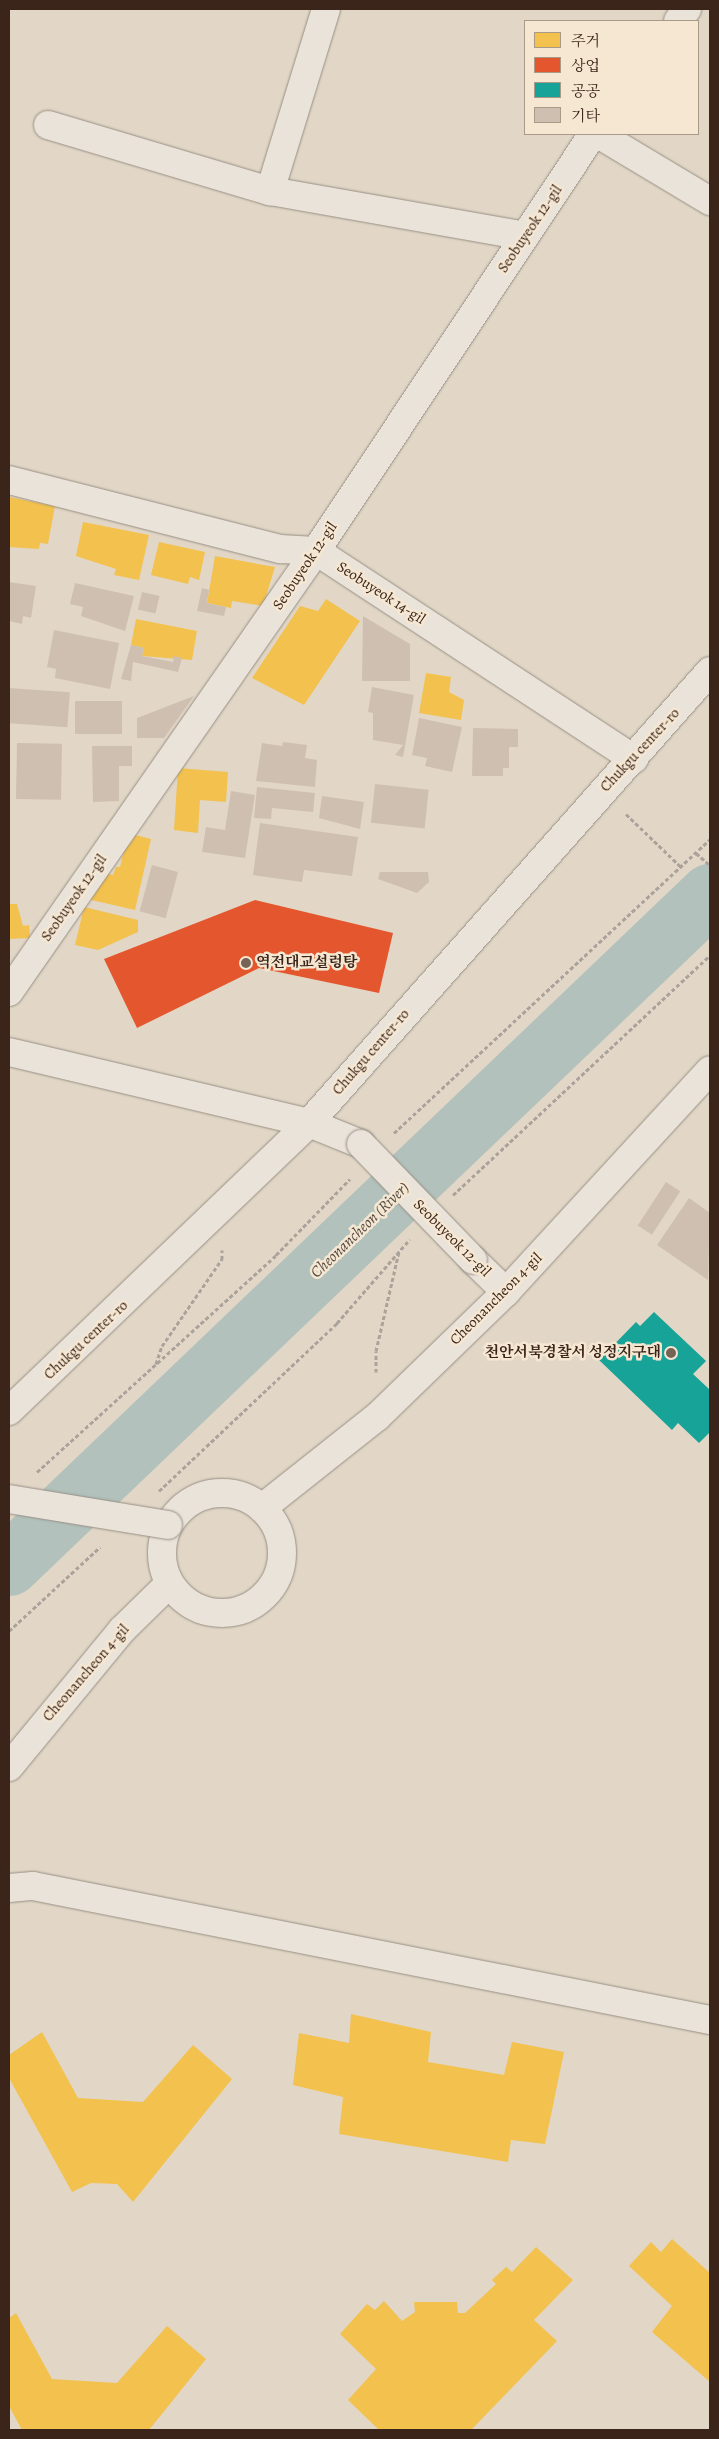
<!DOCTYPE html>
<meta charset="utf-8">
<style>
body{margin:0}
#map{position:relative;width:719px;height:2439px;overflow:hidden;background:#e2d7c6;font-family:Alegreya,"Noto Serif KR",serif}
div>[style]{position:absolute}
.homes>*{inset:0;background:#f2c14e}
.shops>*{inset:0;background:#e4572e}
.public>*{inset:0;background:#17a398}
.river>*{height:62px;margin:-31px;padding:0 31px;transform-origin:31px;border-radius:31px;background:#b2c1bc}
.building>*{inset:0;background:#cfbfb1;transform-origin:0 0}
.path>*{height:3px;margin-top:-1.5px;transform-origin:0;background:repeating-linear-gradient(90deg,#aaa29b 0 4px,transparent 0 6.5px)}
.roads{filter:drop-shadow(0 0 1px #988f84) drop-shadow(0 0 1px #988f84)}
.minor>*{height:28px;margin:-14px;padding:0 14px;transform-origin:14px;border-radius:14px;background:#e9e3da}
.minor>.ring{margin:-14px;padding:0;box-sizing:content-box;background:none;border:28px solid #e9e3da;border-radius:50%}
.bridges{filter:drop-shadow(0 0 1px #988f84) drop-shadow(0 0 1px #988f84)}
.minor-bridge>*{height:28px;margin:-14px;padding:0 14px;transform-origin:14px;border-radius:14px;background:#e9e3da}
.dots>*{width:14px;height:14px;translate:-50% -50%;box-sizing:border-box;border:2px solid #f5e7d2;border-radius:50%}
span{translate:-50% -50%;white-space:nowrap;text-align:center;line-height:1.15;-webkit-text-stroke:5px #f5e7d2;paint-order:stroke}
.street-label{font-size:15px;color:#3b2419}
.poi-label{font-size:15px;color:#3b2419;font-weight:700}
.left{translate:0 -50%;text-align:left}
.right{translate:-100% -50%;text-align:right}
.water-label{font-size:16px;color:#544941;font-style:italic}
.frame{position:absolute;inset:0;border:10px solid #3b2419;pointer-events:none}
.legend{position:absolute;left:524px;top:20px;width:175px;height:115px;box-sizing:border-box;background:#f5e7d2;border:1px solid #ab9988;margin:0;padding:6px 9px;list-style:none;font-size:15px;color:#3b2419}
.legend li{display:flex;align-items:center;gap:10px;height:25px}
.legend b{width:25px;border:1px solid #ab9988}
</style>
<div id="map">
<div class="homes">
<i style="clip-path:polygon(9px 497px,55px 506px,48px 544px,40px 543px,39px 549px,9px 547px)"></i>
<i style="clip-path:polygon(83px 522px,149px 535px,139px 580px,114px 575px,116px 569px,76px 556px)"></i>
<i style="clip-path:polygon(159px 542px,205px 552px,199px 580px,190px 577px,188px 584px,151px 575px)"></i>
<i style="clip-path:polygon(215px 556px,275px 567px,263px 606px,232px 601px,231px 608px,207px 603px)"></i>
<i style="clip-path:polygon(326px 599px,360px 621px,304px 705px,252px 678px,300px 606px,318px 611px)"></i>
<i style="clip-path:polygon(136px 619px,197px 631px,192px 660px,142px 656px,144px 648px,131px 645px)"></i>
<i style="clip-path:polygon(426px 673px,451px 677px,449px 692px,464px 700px,461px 720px,419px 713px)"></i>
<i style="clip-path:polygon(178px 768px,228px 772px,226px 802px,200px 800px,198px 833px,174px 830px)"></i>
<i style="clip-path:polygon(128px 833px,151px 839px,135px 910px,87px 899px,99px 872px,113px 875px,116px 867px,120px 867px)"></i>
<i style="clip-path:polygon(9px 904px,17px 904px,23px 926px,29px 925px,30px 938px,9px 939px)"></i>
<i style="clip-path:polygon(84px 907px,138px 920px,138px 932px,98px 950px,75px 945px)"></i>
<i style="clip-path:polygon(351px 2014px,431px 2032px,428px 2062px,504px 2075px,512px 2042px,564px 2052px,545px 2144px,511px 2140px,508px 2162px,339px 2134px,343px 2097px,293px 2085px,299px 2033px,349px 2043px)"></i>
<i style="clip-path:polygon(42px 2032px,78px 2098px,143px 2102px,193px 2045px,232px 2079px,133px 2202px,117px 2184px,91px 2183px,72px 2192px,9px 2078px,9px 2055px)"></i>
<i style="clip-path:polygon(672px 2239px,710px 2273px,710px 2382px,652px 2332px,672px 2306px,629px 2266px,651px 2242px,661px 2252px)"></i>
<i style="clip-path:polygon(536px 2247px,573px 2280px,534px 2320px,557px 2341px,471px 2430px,379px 2430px,348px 2400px,376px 2369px,340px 2334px,367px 2304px,375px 2310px,384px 2301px,402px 2321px,415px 2312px,414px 2302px,457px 2302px,458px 2313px,465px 2313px,496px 2284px,492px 2280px,506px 2267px,512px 2272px)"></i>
<i style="clip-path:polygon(16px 2313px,52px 2379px,117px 2383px,167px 2326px,206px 2359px,149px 2430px,22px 2430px,9px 2406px,9px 2318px)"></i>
</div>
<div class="shops">
<i style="clip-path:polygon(255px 900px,393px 933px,379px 993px,259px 968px,137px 1028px,104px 959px)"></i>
</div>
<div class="public">
<i style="clip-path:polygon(654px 1312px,706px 1361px,693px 1374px,710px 1390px,710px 1432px,699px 1443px,678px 1423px,672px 1430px,599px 1360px,636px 1322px,640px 1326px)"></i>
</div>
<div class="river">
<i style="left:9px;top:1565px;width:970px;rotate:-43.7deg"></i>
</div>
<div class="building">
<i style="clip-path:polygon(9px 582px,36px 586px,31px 618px,23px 616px,22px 624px,9px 621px)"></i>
<i style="clip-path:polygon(75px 583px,134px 596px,125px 631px,81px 616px,83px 607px,70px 604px)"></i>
<i style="clip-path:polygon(202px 588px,209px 590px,207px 603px,226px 607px,224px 616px,197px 611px)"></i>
<i style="left:142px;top:592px;width:18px;height:18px;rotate:13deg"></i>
<i style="clip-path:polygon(363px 616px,410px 644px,410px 681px,362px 681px)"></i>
<i style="clip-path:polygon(54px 630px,119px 643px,110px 689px,55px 678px,56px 669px,47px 667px)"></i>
<i style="clip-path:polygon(131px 645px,144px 648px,142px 656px,173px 662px,174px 656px,182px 658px,178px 672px,133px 662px,131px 681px,121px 679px)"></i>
<i style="clip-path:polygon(372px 687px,414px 695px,403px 757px,395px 755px,403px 745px,373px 740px,373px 713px,368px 712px)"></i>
<i style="left:9px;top:688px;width:61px;height:35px;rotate:4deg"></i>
<i style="clip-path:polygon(194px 696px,164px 738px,137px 738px,137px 718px)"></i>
<i style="left:75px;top:701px;width:47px;height:33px"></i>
<i style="clip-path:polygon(419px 718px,462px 727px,452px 772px,425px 766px,427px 758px,412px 755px)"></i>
<i style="clip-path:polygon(473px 728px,518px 729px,518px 747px,509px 747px,509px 768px,503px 768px,503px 776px,472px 776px)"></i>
<i style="clip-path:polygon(283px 742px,307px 745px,305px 758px,317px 760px,315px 787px,256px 781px,262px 743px,282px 746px)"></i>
<i style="left:17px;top:743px;width:45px;height:56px;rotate:1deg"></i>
<i style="clip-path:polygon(92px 746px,132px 746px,132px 766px,119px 766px,119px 801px,93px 802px)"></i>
<i style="left:375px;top:784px;width:54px;height:39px;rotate:6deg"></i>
<i style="clip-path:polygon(257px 787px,315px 793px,313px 812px,272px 808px,271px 819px,254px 818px)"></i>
<i style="clip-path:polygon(231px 791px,255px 795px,245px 858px,202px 852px,206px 827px,225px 830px)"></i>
<i style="clip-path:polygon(322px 796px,364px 802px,360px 829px,319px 818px)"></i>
<i style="clip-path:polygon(260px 823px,358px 837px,352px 876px,304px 870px,302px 882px,253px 875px)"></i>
<i style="left:152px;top:865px;width:27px;height:48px;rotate:15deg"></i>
<i style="clip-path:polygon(380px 872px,428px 872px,429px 882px,417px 893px,378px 879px)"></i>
<i style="left:666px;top:1182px;width:17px;height:52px;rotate:33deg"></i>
<i style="clip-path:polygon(689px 1198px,710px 1213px,708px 1280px,657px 1245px)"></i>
</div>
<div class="path">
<i style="left:626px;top:814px;width:76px;rotate:43.9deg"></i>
<i style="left:696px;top:853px;width:18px;rotate:41deg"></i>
<i style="left:394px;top:1133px;width:432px;rotate:-42.9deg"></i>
<i style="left:453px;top:1195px;width:352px;rotate:-43deg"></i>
<i style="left:156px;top:1364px;width:19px;rotate:-72deg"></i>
<i style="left:162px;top:1346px;width:106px;rotate:-55.4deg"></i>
<i style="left:222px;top:1259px;width:9px;rotate:-90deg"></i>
<i style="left:376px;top:1372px;width:21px;rotate:-90deg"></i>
<i style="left:376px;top:1351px;width:103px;rotate:-77deg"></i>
<i style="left:37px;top:1472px;width:323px;rotate:-42.2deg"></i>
<i style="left:276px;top:1255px;width:106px;rotate:-45.8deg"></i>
<i style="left:159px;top:1491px;width:245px;rotate:-43.3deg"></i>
<i style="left:337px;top:1323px;width:111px;rotate:-49deg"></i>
<i style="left:9px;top:1631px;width:124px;rotate:-42.7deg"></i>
</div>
<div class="roads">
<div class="minor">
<i style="left:678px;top:21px;width:15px;rotate:-53deg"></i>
<i style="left:48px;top:125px;width:232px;rotate:16.6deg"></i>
<i style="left:270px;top:191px;width:259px;rotate:10deg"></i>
<i style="left:598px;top:134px;width:131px;rotate:30.9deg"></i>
<i style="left:270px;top:191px;width:190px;rotate:-72.9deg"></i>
<i style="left:9px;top:480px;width:280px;rotate:14.3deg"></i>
<i style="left:280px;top:549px;width:36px;rotate:3deg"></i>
<i style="left:316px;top:551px;width:380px;rotate:33.2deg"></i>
<i style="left:9px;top:992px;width:537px;rotate:-55.16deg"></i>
<i style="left:316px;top:551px;width:501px;rotate:-56.41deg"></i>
<i style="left:9px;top:1052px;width:308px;rotate:13.3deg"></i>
<i style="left:309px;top:1123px;width:56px;rotate:22deg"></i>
<i style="left:473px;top:1260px;width:46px;rotate:44.1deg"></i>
<i style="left:9px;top:1411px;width:416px;rotate:-43.8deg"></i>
<i style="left:309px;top:1123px;width:604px;rotate:-48.42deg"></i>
<i class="ring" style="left:162px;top:1493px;width:92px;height:92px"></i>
<i style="left:262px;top:1508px;width:147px;rotate:-38.4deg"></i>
<i style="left:377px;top:1417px;width:180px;rotate:-44.1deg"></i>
<i style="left:506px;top:1292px;width:301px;rotate:-47.4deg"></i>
<i style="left:9px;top:1767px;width:178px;rotate:-50.5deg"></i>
<i style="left:122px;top:1630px;width:66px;rotate:-44.4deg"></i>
<i style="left:9px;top:1888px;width:24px;rotate:-5deg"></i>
<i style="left:33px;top:1886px;width:690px;rotate:11.2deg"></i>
</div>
</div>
<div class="bridges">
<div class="minor-bridge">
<i style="left:361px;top:1144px;width:161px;rotate:46deg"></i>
<i style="left:9px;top:1499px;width:161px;rotate:9.3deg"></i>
</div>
</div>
<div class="dots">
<i style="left:246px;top:963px;background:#756356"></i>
<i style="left:671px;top:1353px;background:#756356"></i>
</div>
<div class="street-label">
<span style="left:530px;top:229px;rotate:-56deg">Seobuyeok 12-gil</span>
<span style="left:305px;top:566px;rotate:-56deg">Seobuyeok 12-gil</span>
<span style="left:381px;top:593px;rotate:33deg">Seobuyeok 14-gil</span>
<span style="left:640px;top:750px;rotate:-47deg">Chukgu center-ro</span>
<span style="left:74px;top:898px;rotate:-55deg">Seobuyeok 12-gil</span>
<span style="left:371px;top:1052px;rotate:-49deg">Chukgu center-ro</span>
<span style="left:452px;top:1238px;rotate:45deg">Seobuyeok 12-gil</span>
<span style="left:496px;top:1299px;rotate:-45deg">Cheonancheon 4-gil</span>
<span style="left:86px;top:1340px;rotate:-43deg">Chukgu center-ro</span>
<span style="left:86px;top:1673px;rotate:-49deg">Cheonancheon 4-gil</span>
</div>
<div class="poi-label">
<span class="left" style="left:256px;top:963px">역전대교설렁탕</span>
<span class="right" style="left:661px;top:1353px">천안서북경찰서 성정지구대</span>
</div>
<div class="water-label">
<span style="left:360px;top:1230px;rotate:-44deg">Cheonancheon (River)</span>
</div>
<div class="frame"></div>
<ul class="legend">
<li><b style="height:14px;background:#f2c14e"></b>주거</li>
<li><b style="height:14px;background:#e4572e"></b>상업</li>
<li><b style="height:14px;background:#17a398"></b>공공</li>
<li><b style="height:14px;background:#cfbfb1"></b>기타</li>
</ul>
</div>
